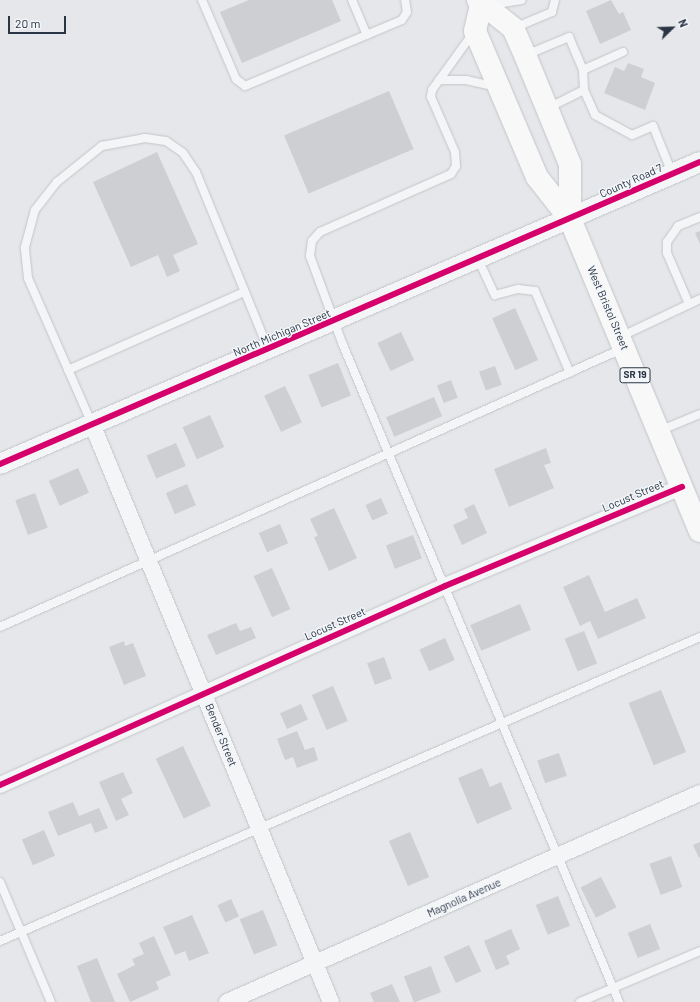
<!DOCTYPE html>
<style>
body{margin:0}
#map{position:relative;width:700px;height:1002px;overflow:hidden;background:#e5e7ea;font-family:Barlow,sans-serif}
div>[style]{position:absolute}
.building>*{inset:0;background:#cdcfd2;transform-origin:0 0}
.roads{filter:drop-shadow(0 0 1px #c3c5c8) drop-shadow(0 0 1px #c3c5c8)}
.service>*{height:8px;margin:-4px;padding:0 4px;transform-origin:4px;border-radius:4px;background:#f4f5f7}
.minor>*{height:16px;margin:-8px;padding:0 8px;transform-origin:8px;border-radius:8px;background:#f4f5f7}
.tertiary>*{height:20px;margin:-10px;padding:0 10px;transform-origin:10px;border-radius:10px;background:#f4f5f7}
.primary>*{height:22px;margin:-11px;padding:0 11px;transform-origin:11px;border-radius:11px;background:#f8f8f8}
.cycleway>*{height:6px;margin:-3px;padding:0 3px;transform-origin:3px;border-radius:3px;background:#d6006c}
span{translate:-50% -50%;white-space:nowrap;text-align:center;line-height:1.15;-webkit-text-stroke:3px #f3f6f9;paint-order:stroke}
.shield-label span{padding:1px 3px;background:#f3f6f9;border:1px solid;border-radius:3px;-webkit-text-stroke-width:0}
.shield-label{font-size:10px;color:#2a3444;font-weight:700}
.street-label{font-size:11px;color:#2a3444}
.north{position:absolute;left:652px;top:8px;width:40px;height:40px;-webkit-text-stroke:3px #f3f6f9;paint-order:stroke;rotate:67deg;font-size:11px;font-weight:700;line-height:16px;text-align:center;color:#2a3444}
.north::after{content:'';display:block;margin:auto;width:14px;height:18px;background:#2a3444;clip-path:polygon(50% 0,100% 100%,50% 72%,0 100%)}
.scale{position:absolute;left:8px;top:16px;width:58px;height:18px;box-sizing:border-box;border:2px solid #2a3444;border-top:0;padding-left:5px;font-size:12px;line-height:14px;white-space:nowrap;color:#2a3444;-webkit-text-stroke:3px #f3f6f9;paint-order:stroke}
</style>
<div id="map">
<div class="building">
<i style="clip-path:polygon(249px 0,332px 0,341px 21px,242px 63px,220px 12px)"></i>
<i style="clip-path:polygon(611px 0,619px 14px,623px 12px,631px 30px,600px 44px,586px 11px)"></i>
<i style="clip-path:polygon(628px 63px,644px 69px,641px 77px,655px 83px,645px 110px,604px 93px,615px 67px,624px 71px)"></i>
<i style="left:389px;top:91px;width:63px;height:114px;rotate:67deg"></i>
<i style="clip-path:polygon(157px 152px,198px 244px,173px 255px,180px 271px,167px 277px,158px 255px,131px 267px,93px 182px)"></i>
<i style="clip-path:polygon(700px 231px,700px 244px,695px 233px)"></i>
<i style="left:515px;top:308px;width:57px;height:25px;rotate:66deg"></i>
<i style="left:401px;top:332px;width:31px;height:26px;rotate:65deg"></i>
<i style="left:338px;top:363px;width:35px;height:32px;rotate:68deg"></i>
<i style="left:495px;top:366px;width:20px;height:17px;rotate:70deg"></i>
<i style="left:451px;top:380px;width:19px;height:15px;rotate:69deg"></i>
<i style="left:285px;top:386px;width:40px;height:23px;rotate:65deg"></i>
<i style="left:434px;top:397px;width:21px;height:52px;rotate:67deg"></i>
<i style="left:210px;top:415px;width:35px;height:30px;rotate:66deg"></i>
<i style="left:176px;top:443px;width:25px;height:32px;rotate:67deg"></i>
<i style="clip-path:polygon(546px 448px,551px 463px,544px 465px,554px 488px,509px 507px,494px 469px)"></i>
<i style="left:78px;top:468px;width:27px;height:32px;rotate:66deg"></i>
<i style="left:187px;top:484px;width:23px;height:23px;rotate:67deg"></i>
<i style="left:35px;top:493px;width:37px;height:21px;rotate:70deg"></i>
<i style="left:381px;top:498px;width:17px;height:17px;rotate:66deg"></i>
<i style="clip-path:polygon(474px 504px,487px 533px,462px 545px,453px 525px,468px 518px,464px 509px)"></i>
<i style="clip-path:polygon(334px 508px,357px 558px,329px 571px,314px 537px,318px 536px,310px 519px)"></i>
<i style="left:280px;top:524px;width:21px;height:23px;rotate:67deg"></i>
<i style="left:413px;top:535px;width:25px;height:29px;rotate:69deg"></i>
<i style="left:272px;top:568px;width:45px;height:20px;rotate:66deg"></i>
<i style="clip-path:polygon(589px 575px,605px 612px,637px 598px,646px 618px,598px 639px,590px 621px,580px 626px,563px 587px)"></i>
<i style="left:520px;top:604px;width:28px;height:54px;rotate:67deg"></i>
<i style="clip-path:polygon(236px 623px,240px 631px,251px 627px,256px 638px,216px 655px,207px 635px)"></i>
<i style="left:584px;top:631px;width:35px;height:21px;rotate:68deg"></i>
<i style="left:445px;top:638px;width:24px;height:28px;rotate:66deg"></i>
<i style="clip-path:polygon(124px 641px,125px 646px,133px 643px,146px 676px,124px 685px,109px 647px)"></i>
<i style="left:384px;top:657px;width:23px;height:18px;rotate:70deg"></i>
<i style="left:333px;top:686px;width:38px;height:23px;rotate:67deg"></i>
<i style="left:661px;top:690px;width:67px;height:35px;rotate:68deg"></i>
<i style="left:301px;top:704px;width:17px;height:23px;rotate:66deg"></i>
<i style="clip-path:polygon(297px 731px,305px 750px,314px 747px,318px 760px,297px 768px,293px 757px,285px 760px,277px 739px)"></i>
<i style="left:183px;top:746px;width:66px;height:30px;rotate:65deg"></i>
<i style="left:559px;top:753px;width:24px;height:23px;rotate:71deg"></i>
<i style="clip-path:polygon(482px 768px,490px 787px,501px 782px,512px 809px,477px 824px,458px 778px)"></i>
<i style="clip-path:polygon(123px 772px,133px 793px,121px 799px,129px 815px,116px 821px,99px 782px)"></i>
<i style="clip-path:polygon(73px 802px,79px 816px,99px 808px,108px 828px,95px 833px,91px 823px,58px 836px,48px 812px)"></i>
<i style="left:44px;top:830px;width:28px;height:24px;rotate:67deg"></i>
<i style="left:410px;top:832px;width:49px;height:23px;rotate:67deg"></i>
<i style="clip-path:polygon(700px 842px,700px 857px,699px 858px,693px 845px)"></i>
<i style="left:671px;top:856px;width:33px;height:23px;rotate:70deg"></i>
<i style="left:601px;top:877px;width:34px;height:23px;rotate:63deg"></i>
<i style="left:558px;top:896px;width:32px;height:24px;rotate:68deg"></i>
<i style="left:231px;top:899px;width:19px;height:15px;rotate:65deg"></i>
<i style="left:263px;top:910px;width:38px;height:25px;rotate:68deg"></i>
<i style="clip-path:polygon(192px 915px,209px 953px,189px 961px,185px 951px,175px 955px,163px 927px)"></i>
<i style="left:650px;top:924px;width:27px;height:24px;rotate:68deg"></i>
<i style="clip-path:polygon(511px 929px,520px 949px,506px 956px,510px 964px,496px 970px,484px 941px)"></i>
<i style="clip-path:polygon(154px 936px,171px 975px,156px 982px,159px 989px,130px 1002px,117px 974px,135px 965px,132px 959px,144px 954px,139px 943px)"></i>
<i style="left:469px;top:945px;width:29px;height:28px;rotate:65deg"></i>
<i style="clip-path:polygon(97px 958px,115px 1002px,91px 1002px,77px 966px)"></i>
<i style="left:431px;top:966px;width:28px;height:29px;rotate:69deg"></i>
<i style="clip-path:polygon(392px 984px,400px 1002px,374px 1002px,370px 993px)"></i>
</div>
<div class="roads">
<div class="service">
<i style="left:202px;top:0;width:86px;rotate:66.7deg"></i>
<i style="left:236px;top:79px;width:11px;rotate:38deg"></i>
<i style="left:245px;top:86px;width:170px;rotate:-22.8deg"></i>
<i style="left:402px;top:20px;width:9px;rotate:-58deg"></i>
<i style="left:407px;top:12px;width:12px;rotate:-99deg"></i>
<i style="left:352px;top:0;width:38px;rotate:67deg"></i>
<i style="left:490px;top:5px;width:32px;rotate:-9deg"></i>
<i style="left:514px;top:28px;width:41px;rotate:-22.8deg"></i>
<i style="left:552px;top:12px;width:12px;rotate:-76deg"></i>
<i style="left:473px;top:33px;width:70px;rotate:125.7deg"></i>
<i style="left:432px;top:90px;width:7px;rotate:98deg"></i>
<i style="left:431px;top:97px;width:60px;rotate:66.4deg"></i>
<i style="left:455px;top:152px;width:14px;rotate:86deg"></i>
<i style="left:456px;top:166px;width:9px;rotate:122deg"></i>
<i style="left:451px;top:174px;width:143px;rotate:156.1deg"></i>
<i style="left:320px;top:232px;width:12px;rotate:132deg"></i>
<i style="left:312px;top:241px;width:15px;rotate:98deg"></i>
<i style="left:310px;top:256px;width:95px;rotate:69.7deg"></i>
<i style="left:343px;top:345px;width:713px;rotate:67.21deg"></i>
<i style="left:526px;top:55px;width:47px;rotate:-22.7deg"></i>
<i style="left:569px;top:37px;width:36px;rotate:67deg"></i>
<i style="left:583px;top:70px;width:44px;rotate:-24.2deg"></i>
<i style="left:439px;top:80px;width:27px"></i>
<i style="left:466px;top:80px;width:31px;rotate:13deg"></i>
<i style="left:584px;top:90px;width:27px;rotate:66deg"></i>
<i style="left:595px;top:115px;width:42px;rotate:28.4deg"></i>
<i style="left:632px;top:135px;width:23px;rotate:-23deg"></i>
<i style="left:653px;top:126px;width:51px;rotate:68deg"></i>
<i style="left:548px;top:108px;width:40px;rotate:-26.6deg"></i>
<i style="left:584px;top:90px;width:20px;rotate:-93deg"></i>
<i style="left:478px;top:259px;width:40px;rotate:65deg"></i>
<i style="left:495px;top:295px;width:24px;rotate:-15deg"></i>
<i style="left:518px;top:289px;width:17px;rotate:7deg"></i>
<i style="left:535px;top:291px;width:89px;rotate:66.9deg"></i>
<i style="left:689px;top:304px;width:56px;rotate:-113.3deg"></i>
<i style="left:667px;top:253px;width:11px;rotate:-90deg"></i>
<i style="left:667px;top:242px;width:19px;rotate:-55deg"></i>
<i style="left:678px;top:226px;width:24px;rotate:-22deg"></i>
<i style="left:620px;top:337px;width:89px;rotate:-25.4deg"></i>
<i style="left:68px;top:370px;width:193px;rotate:-23.9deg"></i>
<i style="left:92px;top:424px;width:159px;rotate:-113.7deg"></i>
<i style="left:28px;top:278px;width:31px;rotate:-96deg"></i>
<i style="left:25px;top:247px;width:38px;rotate:-75deg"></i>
<i style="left:35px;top:210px;width:36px;rotate:-52deg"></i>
<i style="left:57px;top:182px;width:58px;rotate:-38.7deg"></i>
<i style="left:102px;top:146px;width:44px;rotate:-10.5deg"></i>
<i style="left:145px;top:138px;width:21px;rotate:8deg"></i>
<i style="left:166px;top:141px;width:21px;rotate:35deg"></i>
<i style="left:183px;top:153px;width:23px;rotate:56deg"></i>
<i style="left:196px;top:172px;width:190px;rotate:67.8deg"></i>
<i style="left:659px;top:431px;width:44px;rotate:-22.5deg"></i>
<i style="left:0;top:627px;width:684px;rotate:-24.09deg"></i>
<i style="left:0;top:882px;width:130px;rotate:67deg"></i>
<i style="left:0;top:941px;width:763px;rotate:-23.47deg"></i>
<i style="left:580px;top:1002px;width:130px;rotate:-23deg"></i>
</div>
<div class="minor">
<i style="left:92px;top:424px;width:625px;rotate:67.54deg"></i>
<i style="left:0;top:785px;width:487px;rotate:-24.1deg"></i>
<i style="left:445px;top:586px;width:257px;rotate:-22.7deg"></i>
<i style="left:227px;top:1002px;width:517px;rotate:-23.84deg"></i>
</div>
<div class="tertiary">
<i style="left:0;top:464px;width:762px;rotate:-23.34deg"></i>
</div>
<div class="primary">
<i style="left:478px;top:0;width:45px;rotate:38.7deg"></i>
<i style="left:513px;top:28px;width:30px;rotate:66deg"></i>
<i style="left:525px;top:55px;width:118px;rotate:67.6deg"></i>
<i style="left:570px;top:164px;width:55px;rotate:90deg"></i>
<i style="left:481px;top:5px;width:27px;rotate:103deg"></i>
<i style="left:475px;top:31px;width:159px;rotate:67deg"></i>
<i style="left:537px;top:177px;width:53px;rotate:51.8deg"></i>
<i style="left:570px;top:219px;width:338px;rotate:67.4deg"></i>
</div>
</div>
<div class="cycleway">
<i style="left:0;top:464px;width:762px;rotate:-23.34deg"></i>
<i style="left:0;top:785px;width:487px;rotate:-24.1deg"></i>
<i style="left:445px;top:586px;width:257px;rotate:-22.7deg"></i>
</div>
<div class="shield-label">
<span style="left:635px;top:375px">SR 19</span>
</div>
<div class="street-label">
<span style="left:631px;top:181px;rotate:-24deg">County Road 7</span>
<span style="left:608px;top:308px;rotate:67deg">West Bristol Street</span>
<span style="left:282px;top:333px;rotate:-23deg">North Michigan Street</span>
<span style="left:633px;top:496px;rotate:-23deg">Locust Street</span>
<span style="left:335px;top:624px;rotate:-24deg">Locust Street</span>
<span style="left:221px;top:735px;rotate:68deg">Bender Street</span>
<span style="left:464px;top:898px;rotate:-24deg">Magnolia Avenue</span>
</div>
<div class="north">N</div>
<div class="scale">20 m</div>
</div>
